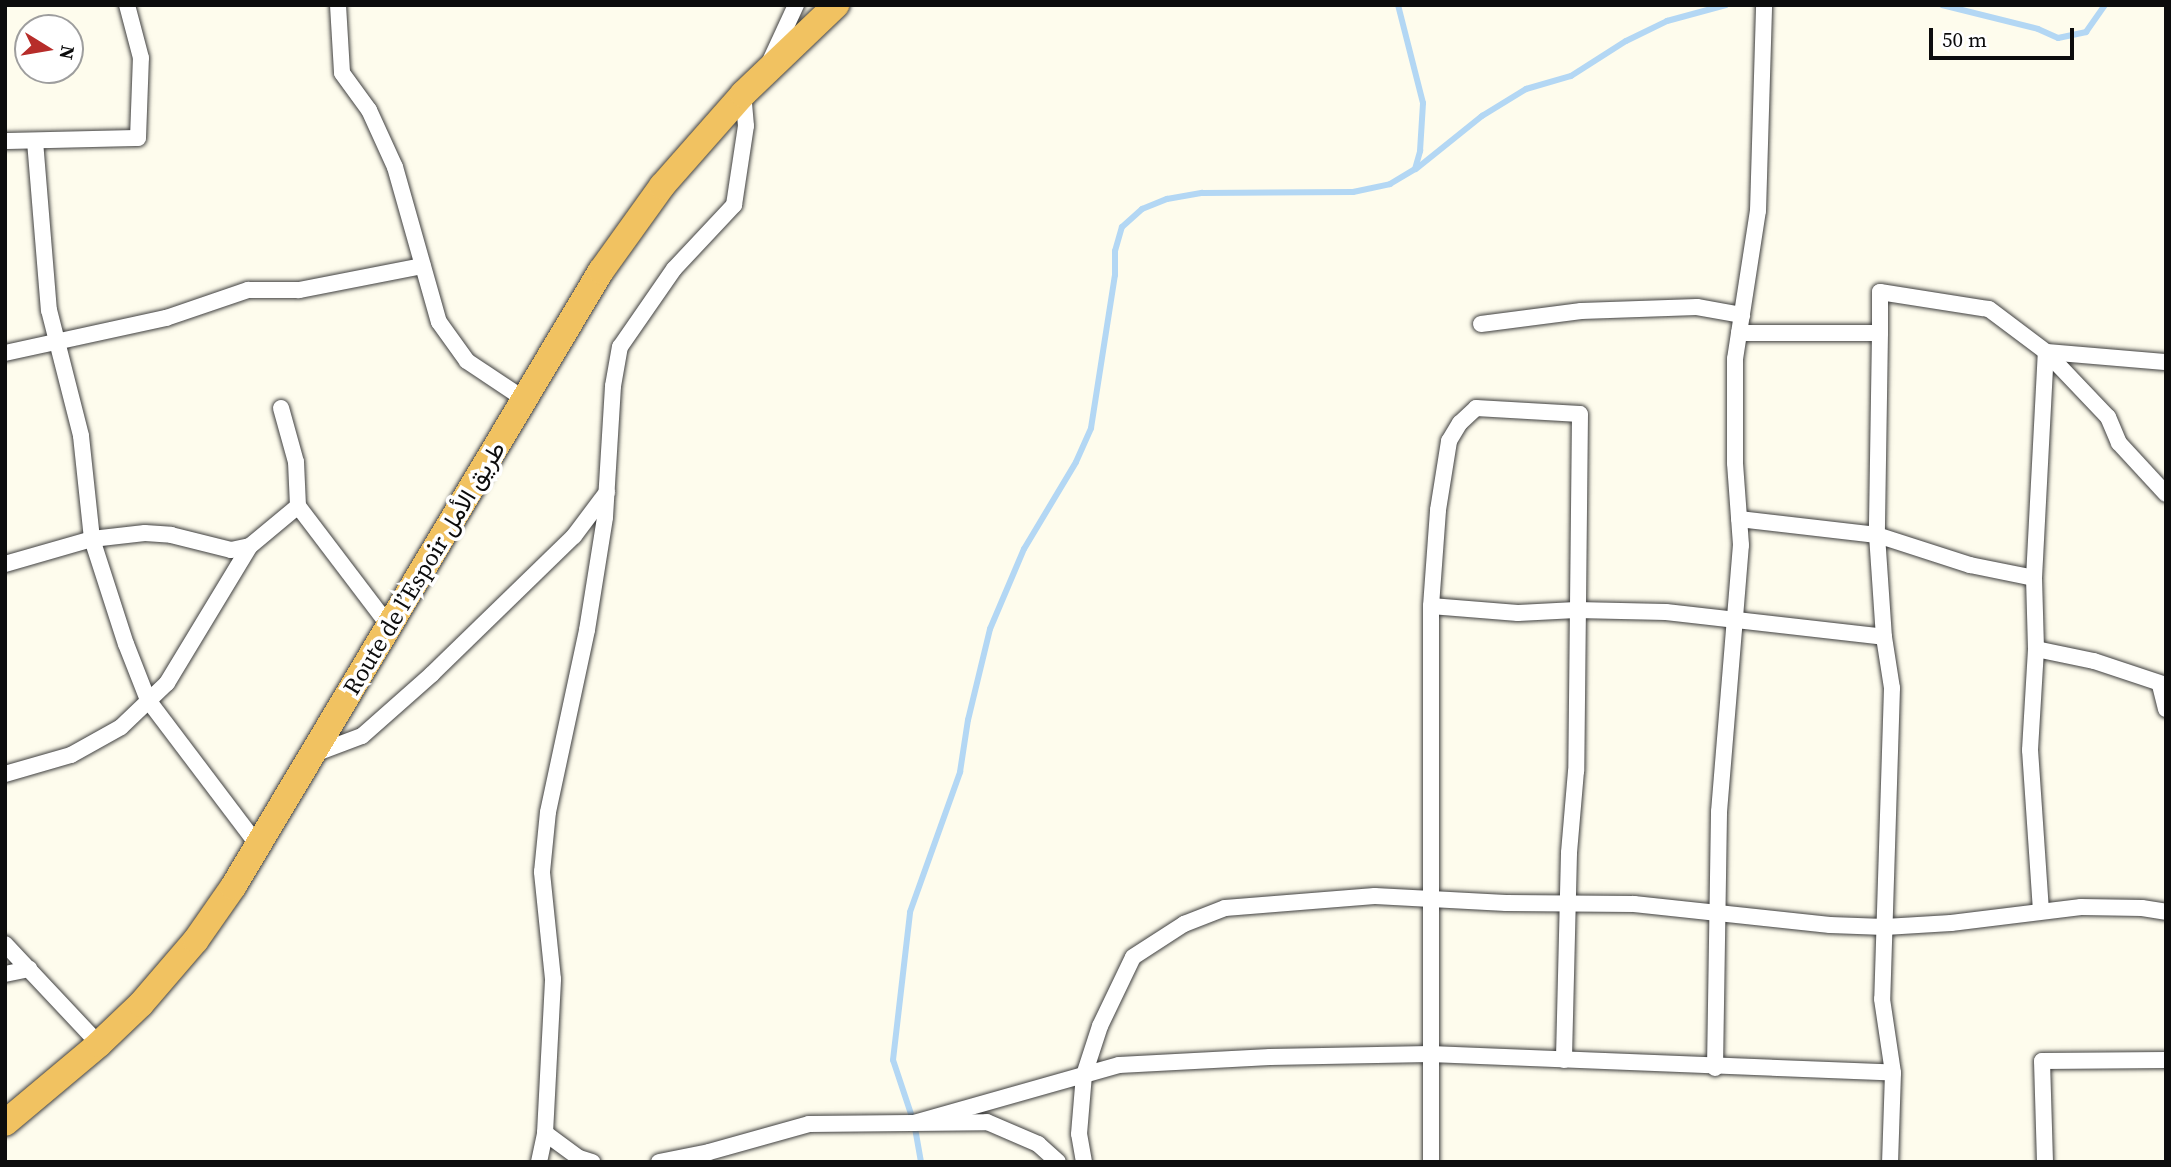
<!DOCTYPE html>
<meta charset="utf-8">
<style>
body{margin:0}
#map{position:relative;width:2171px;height:1167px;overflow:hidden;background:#fefced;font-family:"Source Serif 4",Vazirmatn,serif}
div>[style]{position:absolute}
.stream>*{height:6px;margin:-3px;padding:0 3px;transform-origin:3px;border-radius:3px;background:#b3d7f4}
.roads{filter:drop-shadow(0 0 2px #3f3f3f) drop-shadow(0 0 2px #3f3f3f)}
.minor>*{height:16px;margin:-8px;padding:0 8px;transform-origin:8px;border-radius:8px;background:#fff}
.trunk>*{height:26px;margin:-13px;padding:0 13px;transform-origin:13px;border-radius:13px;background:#f1c261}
span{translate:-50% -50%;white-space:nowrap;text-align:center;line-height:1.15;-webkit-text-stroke:7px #fff;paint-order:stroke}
.street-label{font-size:24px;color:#0c0c0c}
.frame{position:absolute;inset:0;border:7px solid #0c0c0c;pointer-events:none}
.north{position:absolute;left:14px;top:14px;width:70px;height:70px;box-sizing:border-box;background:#fff;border:2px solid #9e9e9e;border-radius:50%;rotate:101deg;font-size:19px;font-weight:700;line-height:28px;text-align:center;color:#0c0c0c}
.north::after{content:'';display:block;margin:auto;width:24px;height:32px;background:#b72d2a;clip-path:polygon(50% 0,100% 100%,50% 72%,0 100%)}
.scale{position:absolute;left:1929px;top:28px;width:145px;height:32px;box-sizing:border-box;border:4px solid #0c0c0c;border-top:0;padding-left:9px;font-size:21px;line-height:24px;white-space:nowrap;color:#0c0c0c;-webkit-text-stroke:5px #fff;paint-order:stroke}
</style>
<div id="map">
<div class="stream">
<i style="left:1942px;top:5px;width:99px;rotate:14deg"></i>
<i style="left:2038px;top:29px;width:22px;rotate:24deg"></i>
<i style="left:2058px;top:38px;width:29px;rotate:-12deg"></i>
<i style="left:2086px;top:32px;width:33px;rotate:-55deg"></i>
<i style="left:1416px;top:169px;width:85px;rotate:-38.8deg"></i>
<i style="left:1482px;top:116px;width:52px;rotate:-31.5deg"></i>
<i style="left:1526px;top:89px;width:47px;rotate:-16.1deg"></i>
<i style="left:1571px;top:76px;width:65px;rotate:-32.5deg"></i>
<i style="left:1626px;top:41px;width:46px;rotate:-26deg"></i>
<i style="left:1667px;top:21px;width:61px;rotate:-15.2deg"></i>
<i style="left:921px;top:1162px;width:40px;rotate:-100deg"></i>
<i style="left:914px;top:1123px;width:66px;rotate:-108.4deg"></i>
<i style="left:893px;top:1060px;width:149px;rotate:-83.4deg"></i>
<i style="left:910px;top:912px;width:149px;rotate:-70.3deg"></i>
<i style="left:960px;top:772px;width:53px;rotate:-81.3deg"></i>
<i style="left:968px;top:720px;width:94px;rotate:-76.4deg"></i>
<i style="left:990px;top:629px;width:87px;rotate:-67deg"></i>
<i style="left:1024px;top:549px;width:101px;rotate:-59.1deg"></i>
<i style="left:1076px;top:462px;width:37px;rotate:-66deg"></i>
<i style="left:1091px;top:428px;width:155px;rotate:-81.1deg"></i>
<i style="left:1115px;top:275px;width:24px;rotate:-90deg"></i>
<i style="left:1115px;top:251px;width:25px;rotate:-74deg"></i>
<i style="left:1122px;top:227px;width:27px;rotate:-42deg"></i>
<i style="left:1142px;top:209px;width:27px;rotate:-22deg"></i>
<i style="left:1167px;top:199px;width:36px;rotate:-10deg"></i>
<i style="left:1202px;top:193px;width:151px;rotate:-0.4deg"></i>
<i style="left:1353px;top:192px;width:38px;rotate:-12deg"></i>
<i style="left:1390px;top:184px;width:29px;rotate:-31deg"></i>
<i style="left:1415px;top:169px;width:19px;rotate:-74deg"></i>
<i style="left:1420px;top:151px;width:48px;rotate:-86.4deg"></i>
<i style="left:1423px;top:103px;width:101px;rotate:-104.3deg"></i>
</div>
<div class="roads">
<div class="minor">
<i style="left:338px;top:5px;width:68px;rotate:86.6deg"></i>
<i style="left:342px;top:73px;width:46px;rotate:53.9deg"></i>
<i style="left:369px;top:110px;width:63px;rotate:65.5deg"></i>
<i style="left:395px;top:167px;width:161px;rotate:74.2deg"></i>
<i style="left:439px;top:322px;width:48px;rotate:54.3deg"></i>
<i style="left:467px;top:361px;width:69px;rotate:33.7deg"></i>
<i style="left:771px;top:59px;width:60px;rotate:-65.2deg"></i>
<i style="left:5px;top:141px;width:133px;rotate:-1.3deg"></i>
<i style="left:138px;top:138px;width:80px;rotate:-87.9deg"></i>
<i style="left:141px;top:58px;width:55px;rotate:-104.8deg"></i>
<i style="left:35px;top:141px;width:170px;rotate:85.3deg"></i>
<i style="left:49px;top:310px;width:130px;rotate:75.7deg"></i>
<i style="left:81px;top:436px;width:104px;rotate:83.9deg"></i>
<i style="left:92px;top:539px;width:110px;rotate:72.1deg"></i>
<i style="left:126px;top:644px;width:60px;rotate:68.6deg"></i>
<i style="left:148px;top:700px;width:181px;rotate:52.9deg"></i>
<i style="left:1481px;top:324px;width:101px;rotate:-7.4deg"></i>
<i style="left:1581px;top:311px;width:116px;rotate:-2deg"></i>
<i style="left:1697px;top:307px;width:46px;rotate:10.1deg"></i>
<i style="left:1739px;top:333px;width:141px"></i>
<i style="left:1880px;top:333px;width:41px;rotate:-90deg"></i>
<i style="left:1880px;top:292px;width:110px;rotate:8.9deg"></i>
<i style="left:1989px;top:309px;width:71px;rotate:37deg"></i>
<i style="left:2046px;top:352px;width:90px;rotate:46.4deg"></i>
<i style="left:2108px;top:417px;width:28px;rotate:67deg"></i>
<i style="left:2119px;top:443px;width:69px;rotate:47.3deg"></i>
<i style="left:1880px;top:333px;width:202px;rotate:90.9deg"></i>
<i style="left:1877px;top:535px;width:102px;rotate:86.1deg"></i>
<i style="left:1884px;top:637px;width:52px;rotate:81.1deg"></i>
<i style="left:1892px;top:688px;width:311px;rotate:91.8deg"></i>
<i style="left:1882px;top:999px;width:75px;rotate:81.5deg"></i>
<i style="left:1893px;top:1073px;width:89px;rotate:91.9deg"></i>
<i style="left:5px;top:353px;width:165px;rotate:-12.3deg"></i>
<i style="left:166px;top:318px;width:87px;rotate:-18.9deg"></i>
<i style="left:248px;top:290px;width:51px"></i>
<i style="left:299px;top:290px;width:126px;rotate:-11deg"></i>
<i style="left:281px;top:408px;width:56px;rotate:74.5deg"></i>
<i style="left:296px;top:462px;width:44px;rotate:87.4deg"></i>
<i style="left:298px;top:506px;width:151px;rotate:52.8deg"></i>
<i style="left:1739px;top:519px;width:139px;rotate:6.6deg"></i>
<i style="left:1877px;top:535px;width:98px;rotate:17.9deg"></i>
<i style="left:1970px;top:565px;width:65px;rotate:11.5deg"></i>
<i style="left:5px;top:564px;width:91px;rotate:-16deg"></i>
<i style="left:92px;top:539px;width:53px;rotate:-6.5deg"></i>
<i style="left:145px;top:533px;width:26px;rotate:4deg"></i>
<i style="left:171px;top:535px;width:62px;rotate:14deg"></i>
<i style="left:231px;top:550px;width:19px;rotate:-12deg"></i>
<i style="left:1431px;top:606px;width:87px;rotate:4.6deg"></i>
<i style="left:1518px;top:613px;width:58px;rotate:-3deg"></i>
<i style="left:1576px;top:610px;width:90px;rotate:1.3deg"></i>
<i style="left:1666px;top:612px;width:219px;rotate:6.5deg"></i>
<i style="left:2036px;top:649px;width:59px;rotate:11.7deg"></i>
<i style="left:2094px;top:661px;width:76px;rotate:18.4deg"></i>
<i style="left:2160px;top:685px;width:25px;rotate:76deg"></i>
<i style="left:314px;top:754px;width:51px;rotate:-20.6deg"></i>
<i style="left:362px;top:736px;width:94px;rotate:-41.5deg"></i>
<i style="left:432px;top:674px;width:198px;rotate:-44.2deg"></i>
<i style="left:574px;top:536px;width:55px;rotate:-53.1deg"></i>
<i style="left:5px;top:774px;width:69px;rotate:-16.1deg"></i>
<i style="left:71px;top:755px;width:57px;rotate:-29.2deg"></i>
<i style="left:121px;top:727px;width:64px;rotate:-43.7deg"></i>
<i style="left:167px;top:683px;width:160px;rotate:-58.8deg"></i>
<i style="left:250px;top:546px;width:62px;rotate:-39.8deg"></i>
<i style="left:2041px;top:911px;width:161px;rotate:-93.9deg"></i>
<i style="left:2030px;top:750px;width:101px;rotate:-86.6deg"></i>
<i style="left:2036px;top:649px;width:71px;rotate:-91.6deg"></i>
<i style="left:2034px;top:578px;width:226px;rotate:-87deg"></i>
<i style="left:2046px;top:352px;width:120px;rotate:4.8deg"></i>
<i style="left:5px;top:944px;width:137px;rotate:46.8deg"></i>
<i style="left:5px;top:974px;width:25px;rotate:-12deg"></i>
<i style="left:1715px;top:1068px;width:256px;rotate:-89.1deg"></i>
<i style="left:1719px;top:812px;width:268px;rotate:-85.3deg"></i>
<i style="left:1741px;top:545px;width:82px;rotate:-94.2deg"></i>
<i style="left:1735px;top:463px;width:104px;rotate:-90deg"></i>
<i style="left:1735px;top:359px;width:150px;rotate:-81.2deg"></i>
<i style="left:1758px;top:211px;width:206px;rotate:-88.3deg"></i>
<i style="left:914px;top:1123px;width:213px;rotate:-15.8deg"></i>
<i style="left:1119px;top:1065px;width:151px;rotate:-3deg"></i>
<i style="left:1270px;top:1057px;width:160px;rotate:-1.1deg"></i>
<i style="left:1430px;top:1054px;width:463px;rotate:2.3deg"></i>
<i style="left:545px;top:1133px;width:42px;rotate:36.3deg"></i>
<i style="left:579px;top:1158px;width:14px;rotate:17deg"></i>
<i style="left:539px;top:1162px;width:30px;rotate:-78deg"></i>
<i style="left:545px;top:1133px;width:154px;rotate:-87deg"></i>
<i style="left:553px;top:979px;width:108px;rotate:-95.9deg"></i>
<i style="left:542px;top:872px;width:60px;rotate:-84.3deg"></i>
<i style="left:548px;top:812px;width:186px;rotate:-77.9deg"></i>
<i style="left:587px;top:630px;width:114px;rotate:-80.9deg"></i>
<i style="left:605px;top:517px;width:131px;rotate:-86.5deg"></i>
<i style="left:613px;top:386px;width:40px;rotate:-80deg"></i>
<i style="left:620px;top:347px;width:95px;rotate:-55.3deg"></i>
<i style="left:674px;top:269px;width:88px;rotate:-46.8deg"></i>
<i style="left:734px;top:205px;width:80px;rotate:-81.4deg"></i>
<i style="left:746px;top:126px;width:32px;rotate:-95deg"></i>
<i style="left:659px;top:1162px;width:51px;rotate:-11.3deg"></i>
<i style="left:709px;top:1152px;width:104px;rotate:-15.6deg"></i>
<i style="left:809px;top:1124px;width:178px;rotate:-0.6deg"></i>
<i style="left:987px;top:1122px;width:56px;rotate:23.3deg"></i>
<i style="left:1038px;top:1144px;width:27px;rotate:42deg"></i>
<i style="left:1084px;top:1162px;width:28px;rotate:-100deg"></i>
<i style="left:1079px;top:1134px;width:59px;rotate:-85.2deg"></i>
<i style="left:1084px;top:1075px;width:52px;rotate:-71.9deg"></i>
<i style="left:1100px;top:1026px;width:76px;rotate:-64.4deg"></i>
<i style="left:1133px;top:957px;width:61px;rotate:-32.9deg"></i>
<i style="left:1184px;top:924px;width:44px;rotate:-21.3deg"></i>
<i style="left:1225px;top:908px;width:150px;rotate:-4.6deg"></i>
<i style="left:1375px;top:896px;width:131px;rotate:3.1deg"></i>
<i style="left:1506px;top:903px;width:128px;rotate:0.4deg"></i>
<i style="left:1634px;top:904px;width:197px;rotate:6.1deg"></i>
<i style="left:1830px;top:925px;width:55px;rotate:2.1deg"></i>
<i style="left:1885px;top:927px;width:66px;rotate:-3.5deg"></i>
<i style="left:1951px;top:923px;width:131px;rotate:-7deg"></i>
<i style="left:2081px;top:907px;width:61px;rotate:0.9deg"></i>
<i style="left:2142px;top:908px;width:24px;rotate:9deg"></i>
<i style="left:1431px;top:1162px;width:556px;rotate:-90deg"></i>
<i style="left:1431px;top:606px;width:96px;rotate:-85.8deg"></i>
<i style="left:1438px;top:510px;width:70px;rotate:-80.9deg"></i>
<i style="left:1449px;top:441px;width:21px;rotate:-59deg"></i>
<i style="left:1460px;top:423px;width:22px;rotate:-43deg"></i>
<i style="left:1476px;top:408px;width:104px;rotate:3.3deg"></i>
<i style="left:1580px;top:414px;width:357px;rotate:90.6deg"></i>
<i style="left:1576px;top:771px;width:82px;rotate:94.9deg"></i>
<i style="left:1569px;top:853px;width:207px;rotate:91.4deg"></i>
<i style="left:2045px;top:1162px;width:101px;rotate:-91.7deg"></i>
<i style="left:2042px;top:1061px;width:124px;rotate:-0.5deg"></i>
</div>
<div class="trunk">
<i style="left:5px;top:1123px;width:123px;rotate:-40deg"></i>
<i style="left:99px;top:1044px;width:58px;rotate:-43.6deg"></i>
<i style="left:141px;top:1004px;width:84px;rotate:-49.3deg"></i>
<i style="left:196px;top:940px;width:65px;rotate:-55.1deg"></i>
<i style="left:233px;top:887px;width:718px;rotate:-59.15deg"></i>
<i style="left:601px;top:271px;width:105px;rotate:-54.3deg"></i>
<i style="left:662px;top:186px;width:123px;rotate:-48.6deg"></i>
<i style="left:743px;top:94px;width:129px;rotate:-43.7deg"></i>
</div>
</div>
<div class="street-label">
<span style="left:424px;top:568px;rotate:-59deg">Route de l’Espoir طريق الأمل</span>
</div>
<div class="frame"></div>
<div class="north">N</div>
<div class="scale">50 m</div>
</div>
